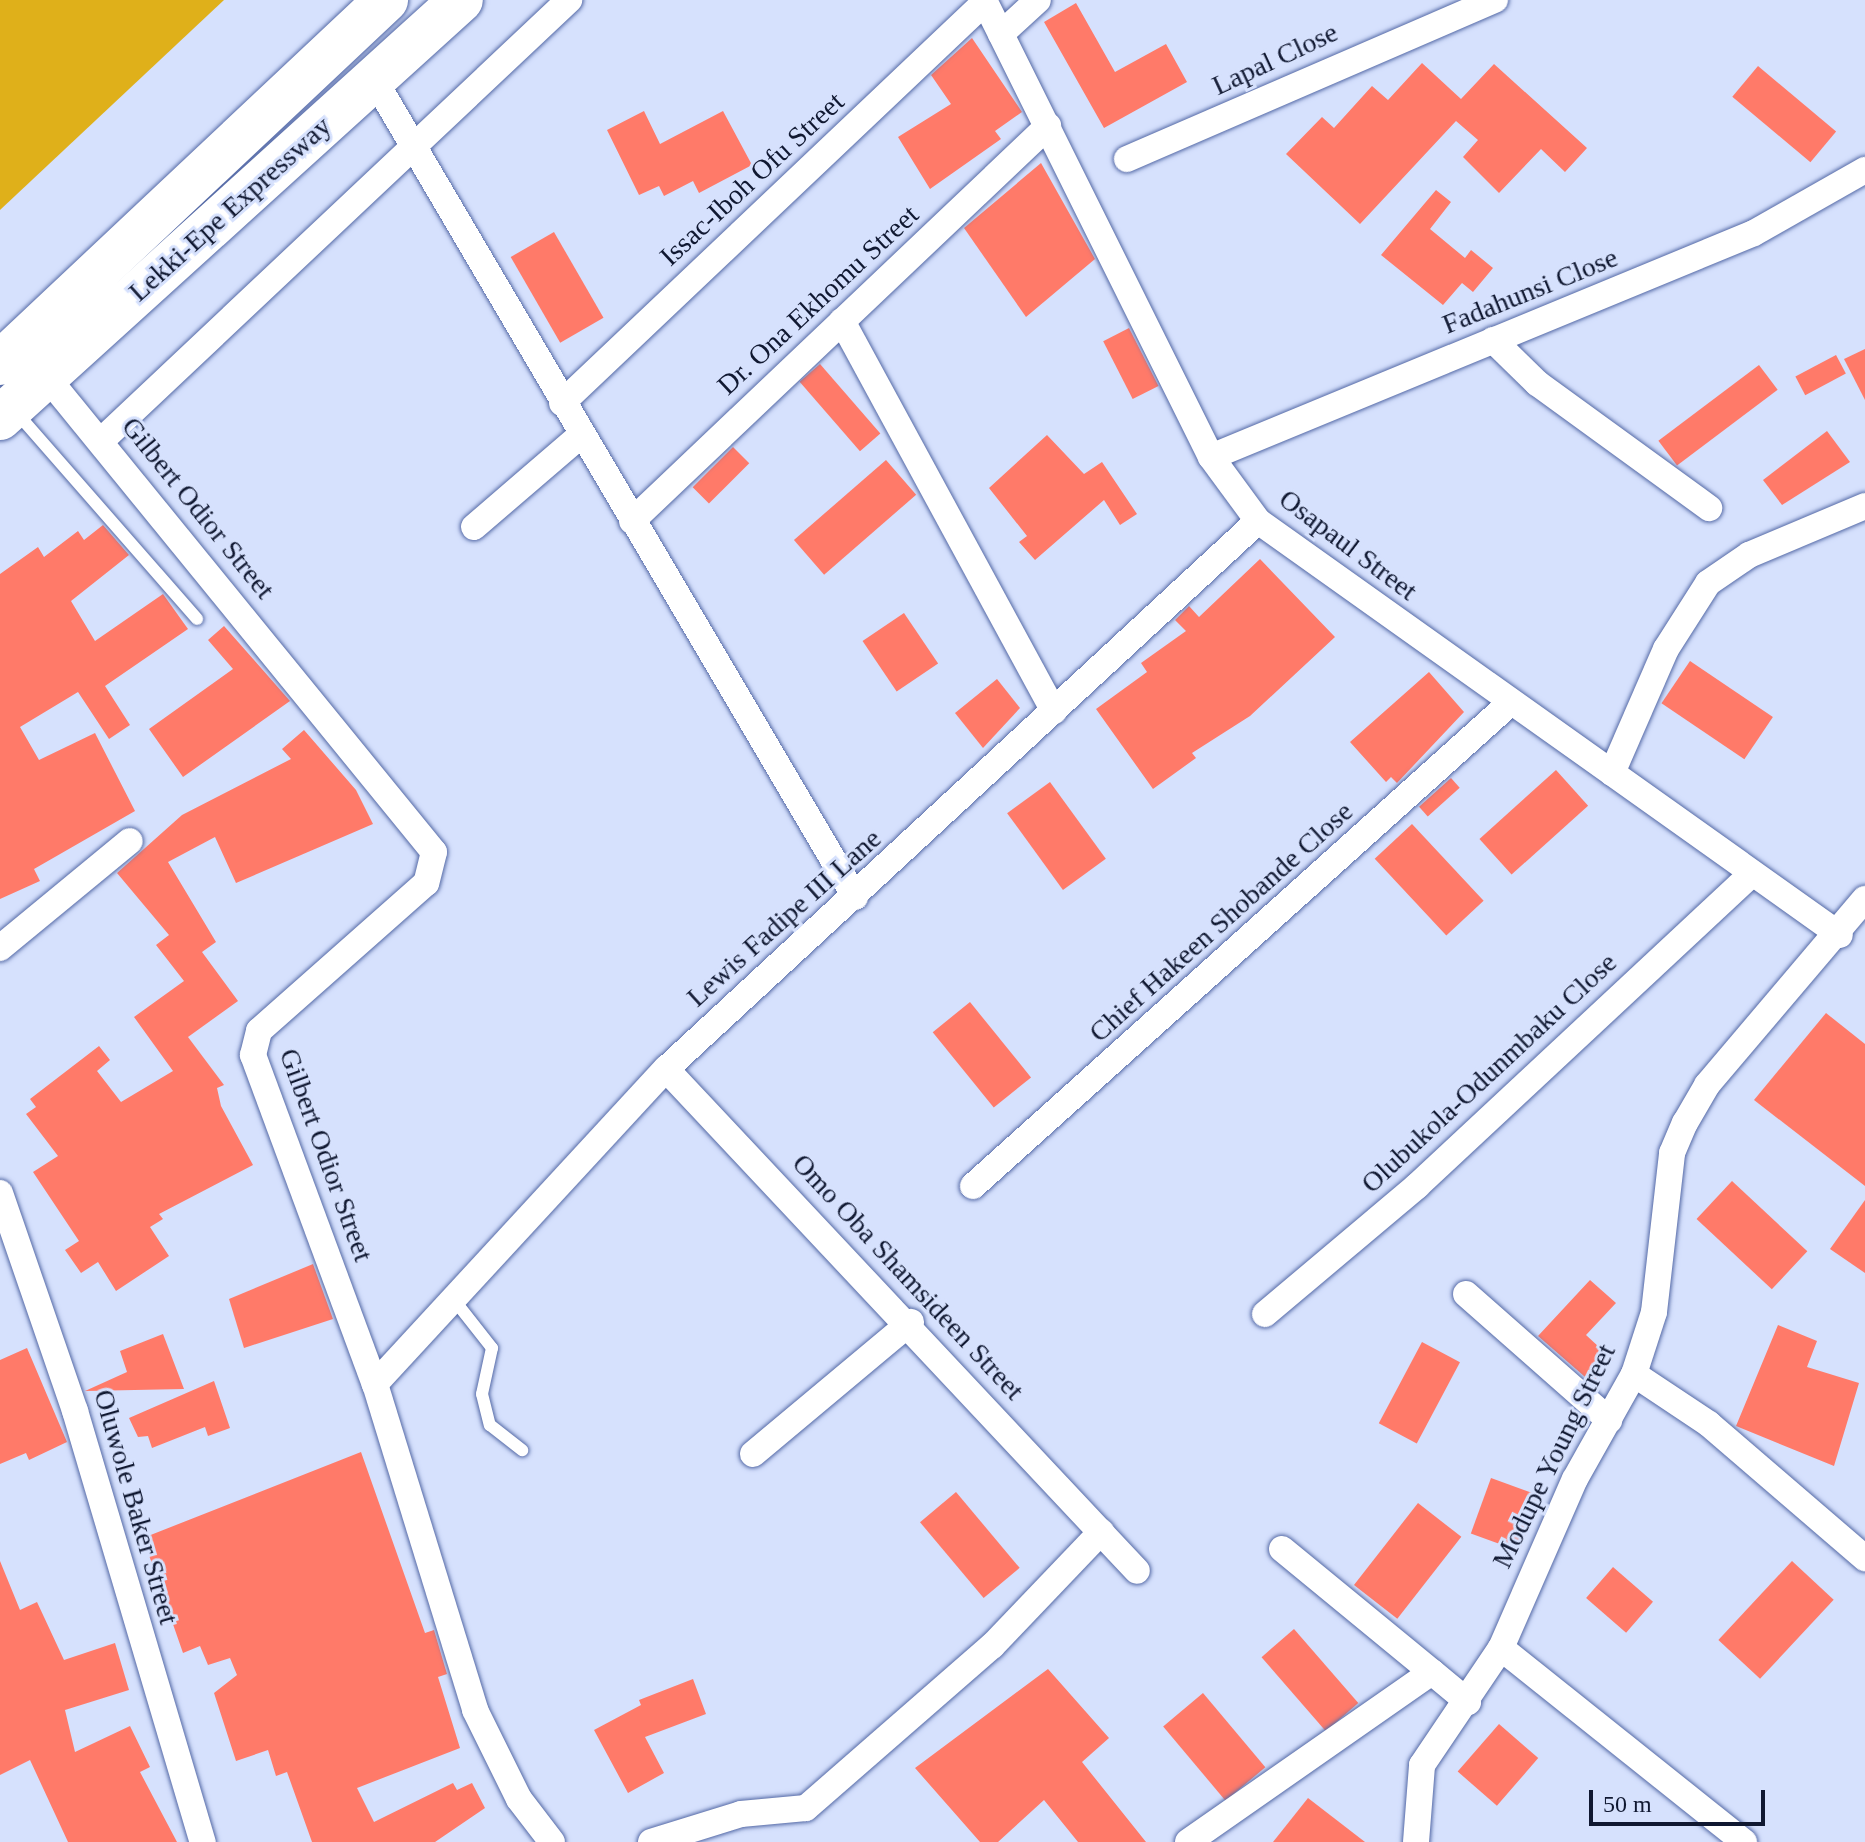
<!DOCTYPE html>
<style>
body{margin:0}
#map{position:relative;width:1865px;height:1842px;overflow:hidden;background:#d6e1fd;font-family:"Times New Roman",serif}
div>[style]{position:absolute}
.green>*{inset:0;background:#dfb01a}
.building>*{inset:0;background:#ff7a69;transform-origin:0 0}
.roads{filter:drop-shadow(0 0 2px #5469a6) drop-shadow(0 0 2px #5469a6)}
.service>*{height:12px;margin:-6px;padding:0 6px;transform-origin:6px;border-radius:6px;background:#fff}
.minor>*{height:26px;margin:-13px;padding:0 13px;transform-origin:13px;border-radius:13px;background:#fff}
.trunk>*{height:44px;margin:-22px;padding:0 22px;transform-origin:22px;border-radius:22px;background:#fff}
span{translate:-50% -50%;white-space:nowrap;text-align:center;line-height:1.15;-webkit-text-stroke:6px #d6e1fd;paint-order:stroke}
.street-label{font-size:28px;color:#101831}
.scale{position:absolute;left:1589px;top:1790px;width:176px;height:36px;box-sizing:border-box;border:4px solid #101831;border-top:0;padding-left:10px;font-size:24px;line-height:28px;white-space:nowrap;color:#101831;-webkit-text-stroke:6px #d6e1fd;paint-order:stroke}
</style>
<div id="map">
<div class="green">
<i style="clip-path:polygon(0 0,224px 0,0 210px)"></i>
</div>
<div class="building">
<i style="clip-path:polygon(1076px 3px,1115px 72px,1166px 44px,1187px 82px,1104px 128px,1044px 22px)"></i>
<i style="clip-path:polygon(972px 38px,1022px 112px,995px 131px,1001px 139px,930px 189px,898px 137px,951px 104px,931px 75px)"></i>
<i style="clip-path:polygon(1422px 63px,1461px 99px,1494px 64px,1587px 148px,1565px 172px,1541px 149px,1499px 193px,1463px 157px,1478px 140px,1456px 121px,1360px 224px,1286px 154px,1322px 117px,1334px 128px,1372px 86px,1388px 100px)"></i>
<i style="left:1758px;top:66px;width:102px;height:40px;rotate:40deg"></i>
<i style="clip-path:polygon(644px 111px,660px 144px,723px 111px,752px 165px,699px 193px,693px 181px,664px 196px,659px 186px,639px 195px,607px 130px)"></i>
<i style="clip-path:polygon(1041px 163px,1095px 259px,1026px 317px,964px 228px)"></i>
<i style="clip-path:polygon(1436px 190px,1451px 202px,1430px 229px,1465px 258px,1471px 250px,1493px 268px,1473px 292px,1462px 283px,1443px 305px,1381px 255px)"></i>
<i style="left:554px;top:232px;width:99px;height:50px;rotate:60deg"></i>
<i style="left:1129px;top:328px;width:65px;height:29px;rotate:63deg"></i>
<i style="clip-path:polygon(1865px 349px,1865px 400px,1844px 359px)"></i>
<i style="left:1836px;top:355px;width:21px;height:46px;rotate:62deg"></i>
<i style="left:820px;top:364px;width:92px;height:27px;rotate:49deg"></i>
<i style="left:1759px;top:365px;width:31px;height:126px;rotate:53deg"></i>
<i style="clip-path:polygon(1827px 431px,1850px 462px,1782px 505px,1763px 480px)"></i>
<i style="clip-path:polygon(1047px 435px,1084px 474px,1102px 462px,1137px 514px,1120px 525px,1104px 500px,1035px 560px,1019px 542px,1027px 536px,989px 488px)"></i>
<i style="left:733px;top:447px;width:23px;height:57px;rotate:45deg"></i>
<i style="left:886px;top:460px;width:46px;height:122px;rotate:49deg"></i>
<i style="clip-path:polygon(103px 525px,129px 555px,71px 601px,95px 641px,163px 594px,188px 629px,105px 686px,130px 725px,109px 739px,78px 692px,20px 727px,39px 760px,95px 733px,135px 811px,34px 869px,40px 881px,0 899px,0 574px,38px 547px,44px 557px,78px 531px,84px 540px)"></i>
<i style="clip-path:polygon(1260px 559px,1335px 637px,1250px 716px,1192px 753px,1196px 758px,1153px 789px,1096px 709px,1147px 672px,1141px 663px,1186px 631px,1175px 620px,1189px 606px,1199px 617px)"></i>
<i style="left:904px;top:613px;width:61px;height:50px;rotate:56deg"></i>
<i style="clip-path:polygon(224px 626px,290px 701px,183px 777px,149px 729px,233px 669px,208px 640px)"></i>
<i style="left:1690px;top:661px;width:100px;height:51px;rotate:34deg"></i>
<i style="clip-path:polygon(1429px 672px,1464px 712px,1397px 783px,1391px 777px,1386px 782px,1350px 742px)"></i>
<i style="clip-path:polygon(997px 679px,1020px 708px,983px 748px,955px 713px)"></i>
<i style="clip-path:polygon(304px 730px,356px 790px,373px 824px,236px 883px,215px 837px,168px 862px,216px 942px,202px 952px,238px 1001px,188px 1037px,224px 1085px,217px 1088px,221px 1106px,253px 1165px,159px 1214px,163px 1219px,150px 1227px,169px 1256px,116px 1291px,98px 1262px,81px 1273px,65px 1250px,79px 1241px,33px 1172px,58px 1156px,26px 1114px,36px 1107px,30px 1099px,99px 1046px,110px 1060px,97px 1071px,121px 1102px,173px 1071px,134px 1017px,184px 981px,156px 945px,169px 935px,117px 873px,182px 815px,291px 759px,282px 749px)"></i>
<i style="left:1556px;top:770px;width:48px;height:103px;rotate:48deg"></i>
<i style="left:1451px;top:778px;width:13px;height:43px;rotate:48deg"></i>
<i style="left:1050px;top:782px;width:95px;height:53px;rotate:54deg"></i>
<i style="left:1412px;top:824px;width:105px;height:51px;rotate:47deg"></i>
<i style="left:970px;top:1002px;width:97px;height:48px;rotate:51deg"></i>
<i style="clip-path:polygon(1826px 1013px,1865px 1044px,1865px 1186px,1754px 1100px)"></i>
<i style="left:1732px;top:1181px;width:103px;height:52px;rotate:43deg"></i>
<i style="clip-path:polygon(1865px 1200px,1865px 1273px,1830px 1249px)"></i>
<i style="clip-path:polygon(313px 1264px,333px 1319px,244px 1348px,229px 1299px)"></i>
<i style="clip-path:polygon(1590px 1280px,1616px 1303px,1586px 1335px,1613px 1360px,1592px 1383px,1538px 1336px)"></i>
<i style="clip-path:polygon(1778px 1325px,1817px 1341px,1807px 1367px,1859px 1383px,1834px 1466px,1736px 1426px)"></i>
<i style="clip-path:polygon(163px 1334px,184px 1389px,85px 1391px,127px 1372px,120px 1351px)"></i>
<i style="left:1422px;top:1342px;width:43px;height:92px;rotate:28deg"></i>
<i style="clip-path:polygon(27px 1348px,67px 1442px,29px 1460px,26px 1453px,0 1464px,0 1360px)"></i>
<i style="clip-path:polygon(214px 1381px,230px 1428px,208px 1436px,205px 1427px,152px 1448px,148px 1436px,138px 1437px,129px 1418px)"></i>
<i style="clip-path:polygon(361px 1452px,425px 1633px,434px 1630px,447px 1674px,438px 1677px,460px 1748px,357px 1788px,374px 1822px,453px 1783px,457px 1790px,472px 1783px,485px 1808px,435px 1842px,312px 1842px,287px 1772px,276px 1776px,268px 1750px,236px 1761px,214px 1693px,237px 1675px,230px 1658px,208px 1665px,200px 1646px,183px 1653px,143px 1538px)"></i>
<i style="left:1491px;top:1478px;width:52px;height:59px;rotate:20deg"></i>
<i style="left:956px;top:1492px;width:99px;height:47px;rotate:50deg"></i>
<i style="left:1418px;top:1503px;width:55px;height:104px;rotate:38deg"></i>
<i style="clip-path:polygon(0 1561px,20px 1610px,37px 1602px,64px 1660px,115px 1643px,129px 1690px,65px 1710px,75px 1752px,130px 1726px,150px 1767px,140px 1772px,177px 1842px,68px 1842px,30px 1760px,0 1775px)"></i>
<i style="left:1792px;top:1561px;width:57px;height:108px;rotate:43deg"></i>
<i style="left:1613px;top:1567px;width:53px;height:41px;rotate:41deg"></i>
<i style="left:1294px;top:1629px;width:98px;height:43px;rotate:49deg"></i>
<i style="clip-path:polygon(1048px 1669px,1109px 1738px,1082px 1762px,1146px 1842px,1078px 1842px,1044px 1800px,998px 1842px,980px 1842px,915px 1768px)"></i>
<i style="clip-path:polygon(693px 1679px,706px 1714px,645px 1737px,664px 1773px,628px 1793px,594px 1730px,641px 1705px,639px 1700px)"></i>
<i style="left:1203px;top:1693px;width:97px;height:52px;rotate:50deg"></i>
<i style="left:1499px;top:1724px;width:52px;height:63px;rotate:41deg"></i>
<i style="clip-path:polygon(1308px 1798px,1365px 1842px,1273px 1842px)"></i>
</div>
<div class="roads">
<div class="service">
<i style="left:16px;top:412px;width:275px;rotate:48.8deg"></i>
<i style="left:455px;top:1301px;width:60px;rotate:51.8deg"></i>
<i style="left:492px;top:1348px;width:47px;rotate:102.3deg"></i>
<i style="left:482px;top:1394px;width:32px;rotate:76deg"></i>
<i style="left:490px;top:1425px;width:41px;rotate:38deg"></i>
</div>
<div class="minor">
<i style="left:984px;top:0;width:510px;rotate:63.59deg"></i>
<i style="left:1211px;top:457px;width:79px;rotate:53.7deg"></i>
<i style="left:1258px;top:521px;width:714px;rotate:35.43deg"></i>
<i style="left:1001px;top:34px;width:50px;rotate:-42.6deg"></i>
<i style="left:374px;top:79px;width:949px;rotate:59.54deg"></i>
<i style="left:1127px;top:159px;width:401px;rotate:-23.4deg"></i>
<i style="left:842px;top:321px;width:444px;rotate:61.5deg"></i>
<i style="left:1493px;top:340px;width:62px;rotate:44.3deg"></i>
<i style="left:1537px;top:383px;width:213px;rotate:36deg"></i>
<i style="left:46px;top:376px;width:614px;rotate:50.82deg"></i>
<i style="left:434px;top:852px;width:32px;rotate:104deg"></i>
<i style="left:426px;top:883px;width:223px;rotate:138.5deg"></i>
<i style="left:259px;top:1031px;width:25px;rotate:104deg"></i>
<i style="left:253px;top:1055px;width:351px;rotate:69.7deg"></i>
<i style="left:375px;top:1384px;width:341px;rotate:72.9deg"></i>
<i style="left:475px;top:1710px;width:99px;rotate:63.7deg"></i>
<i style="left:519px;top:1799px;width:54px;rotate:52.5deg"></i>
<i style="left:562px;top:403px;width:583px;rotate:-43.47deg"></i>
<i style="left:102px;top:440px;width:642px;rotate:-43.29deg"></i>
<i style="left:1211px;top:457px;width:587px;rotate:-22.42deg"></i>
<i style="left:1754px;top:233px;width:128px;rotate:-29.6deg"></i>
<i style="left:632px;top:521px;width:574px;rotate:-43.52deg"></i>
<i style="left:474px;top:527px;width:141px;rotate:-40.7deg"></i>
<i style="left:1612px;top:773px;width:135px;rotate:-66.5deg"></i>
<i style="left:1666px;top:649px;width:78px;rotate:-57.5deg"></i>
<i style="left:1708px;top:583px;width:50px;rotate:-34.3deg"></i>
<i style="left:1749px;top:555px;width:126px;rotate:-22.9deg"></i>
<i style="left:0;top:948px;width:168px;rotate:-39.5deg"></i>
<i style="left:666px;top:1069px;width:688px;rotate:46.82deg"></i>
<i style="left:973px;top:1186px;width:721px;rotate:-41.96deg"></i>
<i style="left:0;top:1193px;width:231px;rotate:71deg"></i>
<i style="left:75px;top:1411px;width:450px;rotate:73.5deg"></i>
<i style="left:1466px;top:1294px;width:191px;rotate:41.4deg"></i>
<i style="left:1265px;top:1314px;width:199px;rotate:-40.1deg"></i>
<i style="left:1417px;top:1186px;width:458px;rotate:-43deg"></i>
<i style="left:1634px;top:1374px;width:90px;rotate:33.7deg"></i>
<i style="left:1709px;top:1424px;width:206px;rotate:40.7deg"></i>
<i style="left:375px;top:1384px;width:429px;rotate:-47.3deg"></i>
<i style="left:666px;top:1069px;width:807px;rotate:-42.79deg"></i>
<i style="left:753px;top:1454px;width:206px;rotate:-39.9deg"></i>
<i style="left:1282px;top:1549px;width:194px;rotate:39.4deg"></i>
<i style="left:1501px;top:1648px;width:311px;rotate:38.6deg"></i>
<i style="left:651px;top:1842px;width:94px;rotate:-17.3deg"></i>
<i style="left:741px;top:1814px;width:65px;rotate:-5.3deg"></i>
<i style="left:806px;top:1808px;width:247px;rotate:-41.1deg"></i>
<i style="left:992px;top:1646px;width:158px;rotate:-46.3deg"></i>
<i style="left:1188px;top:1842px;width:297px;rotate:-34.9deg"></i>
<i style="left:1432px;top:1672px;width:47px;rotate:39.8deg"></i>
<i style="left:1416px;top:1842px;width:77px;rotate:-85.5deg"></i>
<i style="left:1422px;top:1765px;width:141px;rotate:-56deg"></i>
<i style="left:1501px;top:1648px;width:184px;rotate:-66.4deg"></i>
<i style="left:1575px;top:1479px;width:120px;rotate:-60.7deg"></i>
<i style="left:1634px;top:1374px;width:65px;rotate:-72.1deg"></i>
<i style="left:1654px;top:1312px;width:160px;rotate:-83.5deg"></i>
<i style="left:1672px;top:1153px;width:33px;rotate:-67deg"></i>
<i style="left:1685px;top:1123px;width:44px;rotate:-59.9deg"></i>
<i style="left:1707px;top:1085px;width:244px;rotate:-49.7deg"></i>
</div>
<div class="trunk">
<i style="left:0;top:363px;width:530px;rotate:-43.24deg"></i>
<i style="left:0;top:418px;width:622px;rotate:-42.2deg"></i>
</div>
</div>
<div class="street-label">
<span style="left:1275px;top:59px;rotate:-25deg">Lapal Close</span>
<span style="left:752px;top:179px;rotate:-43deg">Issac-Iboh Ofu Street</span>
<span style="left:230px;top:209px;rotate:-42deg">Lekki-Epe Expressway</span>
<span style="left:1530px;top:291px;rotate:-22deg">Fadahunsi Close</span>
<span style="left:818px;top:300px;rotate:-43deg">Dr. Ona Ekhomu Street</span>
<span style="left:198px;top:508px;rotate:51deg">Gilbert Odior Street</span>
<span style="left:1348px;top:545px;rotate:37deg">Osapaul Street</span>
<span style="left:784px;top:918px;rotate:-42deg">Lewis Fadipe III Lane</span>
<span style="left:1221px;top:922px;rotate:-42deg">Chief Hakeen Shobande Close</span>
<span style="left:1489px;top:1073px;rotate:-43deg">Olubukola-Odunmbaku Close</span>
<span style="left:326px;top:1155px;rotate:70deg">Gilbert Odior Street</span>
<span style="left:908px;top:1277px;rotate:47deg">Omo Oba Shamsideen Street</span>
<span style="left:1554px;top:1456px;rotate:-64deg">Modupe Young Street</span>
<span style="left:136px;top:1507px;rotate:74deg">Oluwole Baker Street</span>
</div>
<div class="scale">50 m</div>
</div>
